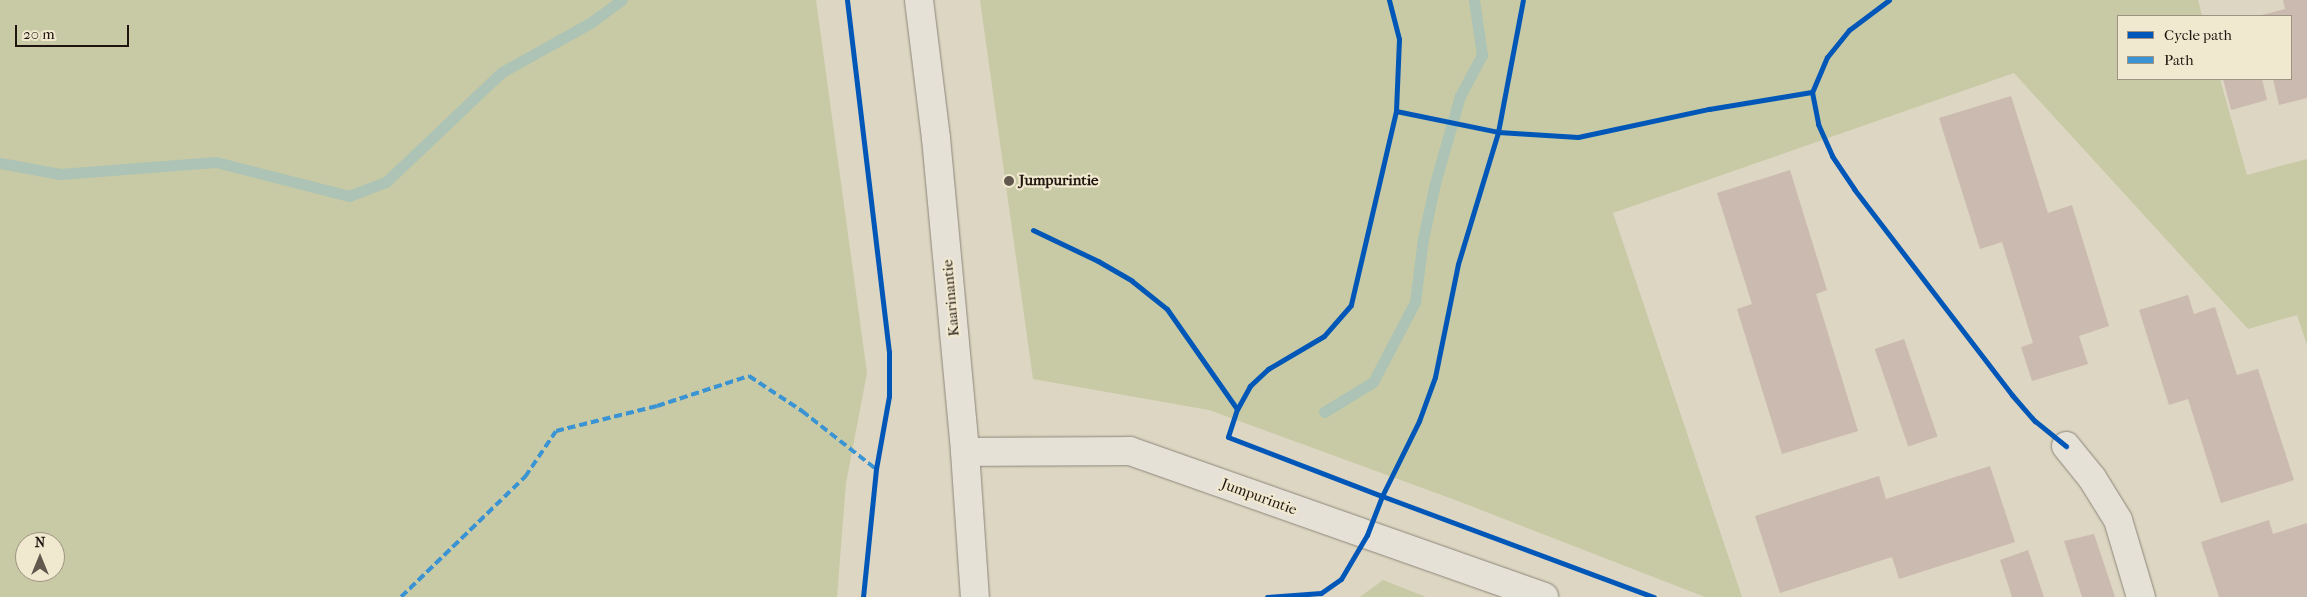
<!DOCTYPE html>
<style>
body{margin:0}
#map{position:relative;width:2307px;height:597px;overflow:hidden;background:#ddd6c2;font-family:"IM FELL French Canon",serif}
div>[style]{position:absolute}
.green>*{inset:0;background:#c7caa5}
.stream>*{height:11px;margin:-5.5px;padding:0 5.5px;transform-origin:5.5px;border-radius:5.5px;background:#acc3b5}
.building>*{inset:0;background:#cbbaaf;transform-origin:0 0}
.roads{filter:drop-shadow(0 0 1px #8c867a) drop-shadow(0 0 1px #8c867a)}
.minor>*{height:28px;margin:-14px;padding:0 14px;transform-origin:14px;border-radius:14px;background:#e5e1d7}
.tertiary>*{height:28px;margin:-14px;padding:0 14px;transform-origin:14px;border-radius:14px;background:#e5e1d7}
.secondary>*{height:28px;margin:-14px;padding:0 14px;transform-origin:14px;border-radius:14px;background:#e5e1d7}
.quiet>*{height:4px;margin-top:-2px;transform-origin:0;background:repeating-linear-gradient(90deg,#3a93d2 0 8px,transparent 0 12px)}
.cycleway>*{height:5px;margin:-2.5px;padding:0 2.5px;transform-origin:2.5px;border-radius:2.5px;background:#0057b8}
.dots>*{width:14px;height:14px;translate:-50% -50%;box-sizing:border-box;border:2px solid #f1e8d0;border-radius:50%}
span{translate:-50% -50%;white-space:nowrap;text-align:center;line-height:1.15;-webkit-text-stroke:4.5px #f1e8d0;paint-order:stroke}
.poi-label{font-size:15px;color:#20140e;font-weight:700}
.left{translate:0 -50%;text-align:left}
.street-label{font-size:15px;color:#20140e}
.legend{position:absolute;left:2117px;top:15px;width:175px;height:65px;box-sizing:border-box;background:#f1e8d0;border:1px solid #9d9382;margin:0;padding:6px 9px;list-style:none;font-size:15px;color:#20140e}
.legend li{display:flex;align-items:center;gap:10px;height:25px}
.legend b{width:25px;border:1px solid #9d9382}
.north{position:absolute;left:15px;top:532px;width:50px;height:50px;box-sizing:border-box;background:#f1e8d0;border:1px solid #9d9382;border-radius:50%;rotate:0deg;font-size:14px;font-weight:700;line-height:20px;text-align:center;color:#20140e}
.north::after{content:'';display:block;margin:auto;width:18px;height:22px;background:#62584d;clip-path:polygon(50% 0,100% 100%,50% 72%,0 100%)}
.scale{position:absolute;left:15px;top:25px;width:114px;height:22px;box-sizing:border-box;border:2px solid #20140e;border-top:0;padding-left:6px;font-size:15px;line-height:18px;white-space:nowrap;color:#20140e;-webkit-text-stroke:4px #f1e8d0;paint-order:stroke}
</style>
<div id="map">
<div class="green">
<i style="clip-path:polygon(evenodd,0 0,816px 0,867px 373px,846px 483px,837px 597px,0 597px,0 0,25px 542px,55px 542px,55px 572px,25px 572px,25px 542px)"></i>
<i style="clip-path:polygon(980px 0,2198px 0,2202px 16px,2118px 16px,2118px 79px,2220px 79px,2247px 175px,2307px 159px,2307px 345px,2297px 315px,2248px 329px,2014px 73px,1613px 213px,1742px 597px,1705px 597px,1458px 501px,1209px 410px,1033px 379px)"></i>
<i style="clip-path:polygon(1383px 580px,1426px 597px,1360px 597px)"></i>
</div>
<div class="stream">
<i style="left:0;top:163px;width:61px;rotate:10.4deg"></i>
<i style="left:60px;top:174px;width:156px;rotate:-4.4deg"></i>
<i style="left:216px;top:162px;width:137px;rotate:14.3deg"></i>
<i style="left:349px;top:196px;width:40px;rotate:-21deg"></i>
<i style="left:386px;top:182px;width:160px;rotate:-43.5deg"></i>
<i style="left:502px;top:72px;width:101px;rotate:-29.1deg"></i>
<i style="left:590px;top:23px;width:39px;rotate:-36deg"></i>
<i style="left:1324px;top:412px;width:57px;rotate:-31.5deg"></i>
<i style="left:1373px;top:382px;width:90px;rotate:-62.3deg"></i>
<i style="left:1415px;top:302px;width:64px;rotate:-82.8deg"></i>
<i style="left:1423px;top:239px;width:57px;rotate:-77.9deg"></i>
<i style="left:1435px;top:183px;width:91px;rotate:-74deg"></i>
<i style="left:1460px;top:96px;width:47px;rotate:-61.8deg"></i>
<i style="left:1482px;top:55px;width:56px;rotate:-98.3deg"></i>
</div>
<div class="building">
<i style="clip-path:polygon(2283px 0,2307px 0,2307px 98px,2279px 105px,2273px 79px,2291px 79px,2291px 16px,2258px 16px,2285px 9px)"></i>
<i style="clip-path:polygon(2223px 79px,2262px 79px,2267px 100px,2231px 110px)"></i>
<i style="clip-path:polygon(2011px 96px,2048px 213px,2072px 205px,2109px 326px,2079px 336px,2088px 364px,2032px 381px,2021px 347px,2033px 343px,2002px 242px,1980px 249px,1939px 118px)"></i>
<i style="clip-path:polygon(1790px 170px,1827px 290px,1816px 294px,1858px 431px,1782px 454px,1737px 309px,1752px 304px,1717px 193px)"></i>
<i style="clip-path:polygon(2188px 295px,2194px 314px,2215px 307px,2237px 375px,2258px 369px,2294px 480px,2221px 503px,2188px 399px,2169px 405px,2139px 310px)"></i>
<i style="left:1904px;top:339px;width:103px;height:31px;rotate:71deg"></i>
<i style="clip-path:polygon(1990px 466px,2015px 542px,1899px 579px,1892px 557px,1780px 593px,1755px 516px,1879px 476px,1886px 499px)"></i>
<i style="clip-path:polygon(2269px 520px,2273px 534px,2307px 523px,2307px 597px,2219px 597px,2201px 542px)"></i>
<i style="clip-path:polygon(2094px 534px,2115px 597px,2082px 597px,2064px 541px)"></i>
<i style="clip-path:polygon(2028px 550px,2044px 597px,2012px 597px,2000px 560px)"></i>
</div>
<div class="roads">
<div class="minor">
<i style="left:2066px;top:446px;width:41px;rotate:50.9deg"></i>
<i style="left:2092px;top:478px;width:49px;rotate:58.2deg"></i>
<i style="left:2118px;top:520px;width:80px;rotate:73.4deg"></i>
</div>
<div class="tertiary">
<i style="left:965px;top:452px;width:165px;rotate:-0.3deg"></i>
<i style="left:1130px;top:451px;width:439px;rotate:19.4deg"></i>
</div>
<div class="secondary">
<i style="left:919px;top:0;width:139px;rotate:83deg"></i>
<i style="left:936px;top:138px;width:315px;rotate:84.7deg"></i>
<i style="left:965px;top:452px;width:145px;rotate:86.1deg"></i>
</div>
</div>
<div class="quiet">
<i style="left:401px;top:597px;width:173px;rotate:-44.1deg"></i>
<i style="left:525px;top:477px;width:55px;rotate:-56deg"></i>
<i style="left:556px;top:431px;width:104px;rotate:-13.9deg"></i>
<i style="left:657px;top:406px;width:97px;rotate:-18.1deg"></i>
<i style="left:749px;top:376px;width:64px;rotate:33.4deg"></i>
<i style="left:802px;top:411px;width:94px;rotate:38.1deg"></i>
</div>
<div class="cycleway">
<i style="left:847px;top:0;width:354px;rotate:83.2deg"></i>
<i style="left:889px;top:352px;width:44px;rotate:90deg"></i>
<i style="left:889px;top:396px;width:74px;rotate:100.1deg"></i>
<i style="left:876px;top:469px;width:129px;rotate:95.8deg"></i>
<i style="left:1389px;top:0;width:40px;rotate:75.6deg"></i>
<i style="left:1399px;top:39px;width:72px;rotate:92.4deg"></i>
<i style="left:1396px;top:111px;width:199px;rotate:103.1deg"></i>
<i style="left:1351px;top:305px;width:41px;rotate:131.1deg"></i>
<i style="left:1324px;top:336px;width:65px;rotate:149.5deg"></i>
<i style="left:1268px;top:369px;width:25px;rotate:137deg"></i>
<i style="left:1250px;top:386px;width:26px;rotate:119deg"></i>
<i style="left:1237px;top:409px;width:29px;rotate:108deg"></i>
<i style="left:1228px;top:437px;width:165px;rotate:21deg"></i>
<i style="left:1382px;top:496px;width:84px;rotate:-63.7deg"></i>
<i style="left:1419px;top:421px;width:47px;rotate:-70deg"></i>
<i style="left:1435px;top:377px;width:115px;rotate:-78.5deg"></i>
<i style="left:1458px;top:264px;width:138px;rotate:-73.1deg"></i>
<i style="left:1498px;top:132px;width:134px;rotate:-79.3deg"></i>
<i style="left:1889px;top:0;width:50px;rotate:143.1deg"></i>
<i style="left:1849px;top:30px;width:35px;rotate:129deg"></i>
<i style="left:1827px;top:57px;width:38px;rotate:113deg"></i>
<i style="left:1812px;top:92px;width:33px;rotate:79deg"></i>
<i style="left:1818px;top:124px;width:35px;rotate:66deg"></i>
<i style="left:1832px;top:156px;width:40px;rotate:56deg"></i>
<i style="left:1854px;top:189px;width:260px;rotate:52.5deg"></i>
<i style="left:2012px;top:395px;width:35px;rotate:49deg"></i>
<i style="left:2035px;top:421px;width:40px;rotate:39deg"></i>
<i style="left:1396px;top:111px;width:104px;rotate:11.6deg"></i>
<i style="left:1498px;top:132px;width:80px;rotate:3.6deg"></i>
<i style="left:1578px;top:137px;width:134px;rotate:-12.1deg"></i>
<i style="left:1709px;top:109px;width:104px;rotate:-9.4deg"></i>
<i style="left:1033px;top:230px;width:72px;rotate:25.5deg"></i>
<i style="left:1098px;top:261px;width:39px;rotate:30deg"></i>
<i style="left:1132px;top:281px;width:45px;rotate:38.7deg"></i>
<i style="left:1167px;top:309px;width:122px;rotate:55deg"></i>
<i style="left:1267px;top:597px;width:54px;rotate:-4.2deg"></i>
<i style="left:1321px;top:593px;width:24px;rotate:-35deg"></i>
<i style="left:1341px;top:579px;width:51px;rotate:-59.4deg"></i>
<i style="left:1367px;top:535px;width:42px;rotate:-69deg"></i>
<i style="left:1382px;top:496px;width:290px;rotate:20.4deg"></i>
</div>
<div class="dots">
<i style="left:1009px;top:181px;background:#62584d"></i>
</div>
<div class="poi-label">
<span class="left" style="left:1019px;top:181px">Jumpurintie</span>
</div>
<div class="street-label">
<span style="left:951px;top:298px;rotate:-95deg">Kaarinantie</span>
<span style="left:1259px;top:497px;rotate:20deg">Jumpurintie</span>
</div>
<ul class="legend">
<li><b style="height:6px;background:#0057b8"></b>Cycle path</li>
<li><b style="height:6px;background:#3a93d2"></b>Path</li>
</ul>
<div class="north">N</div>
<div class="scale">20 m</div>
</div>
